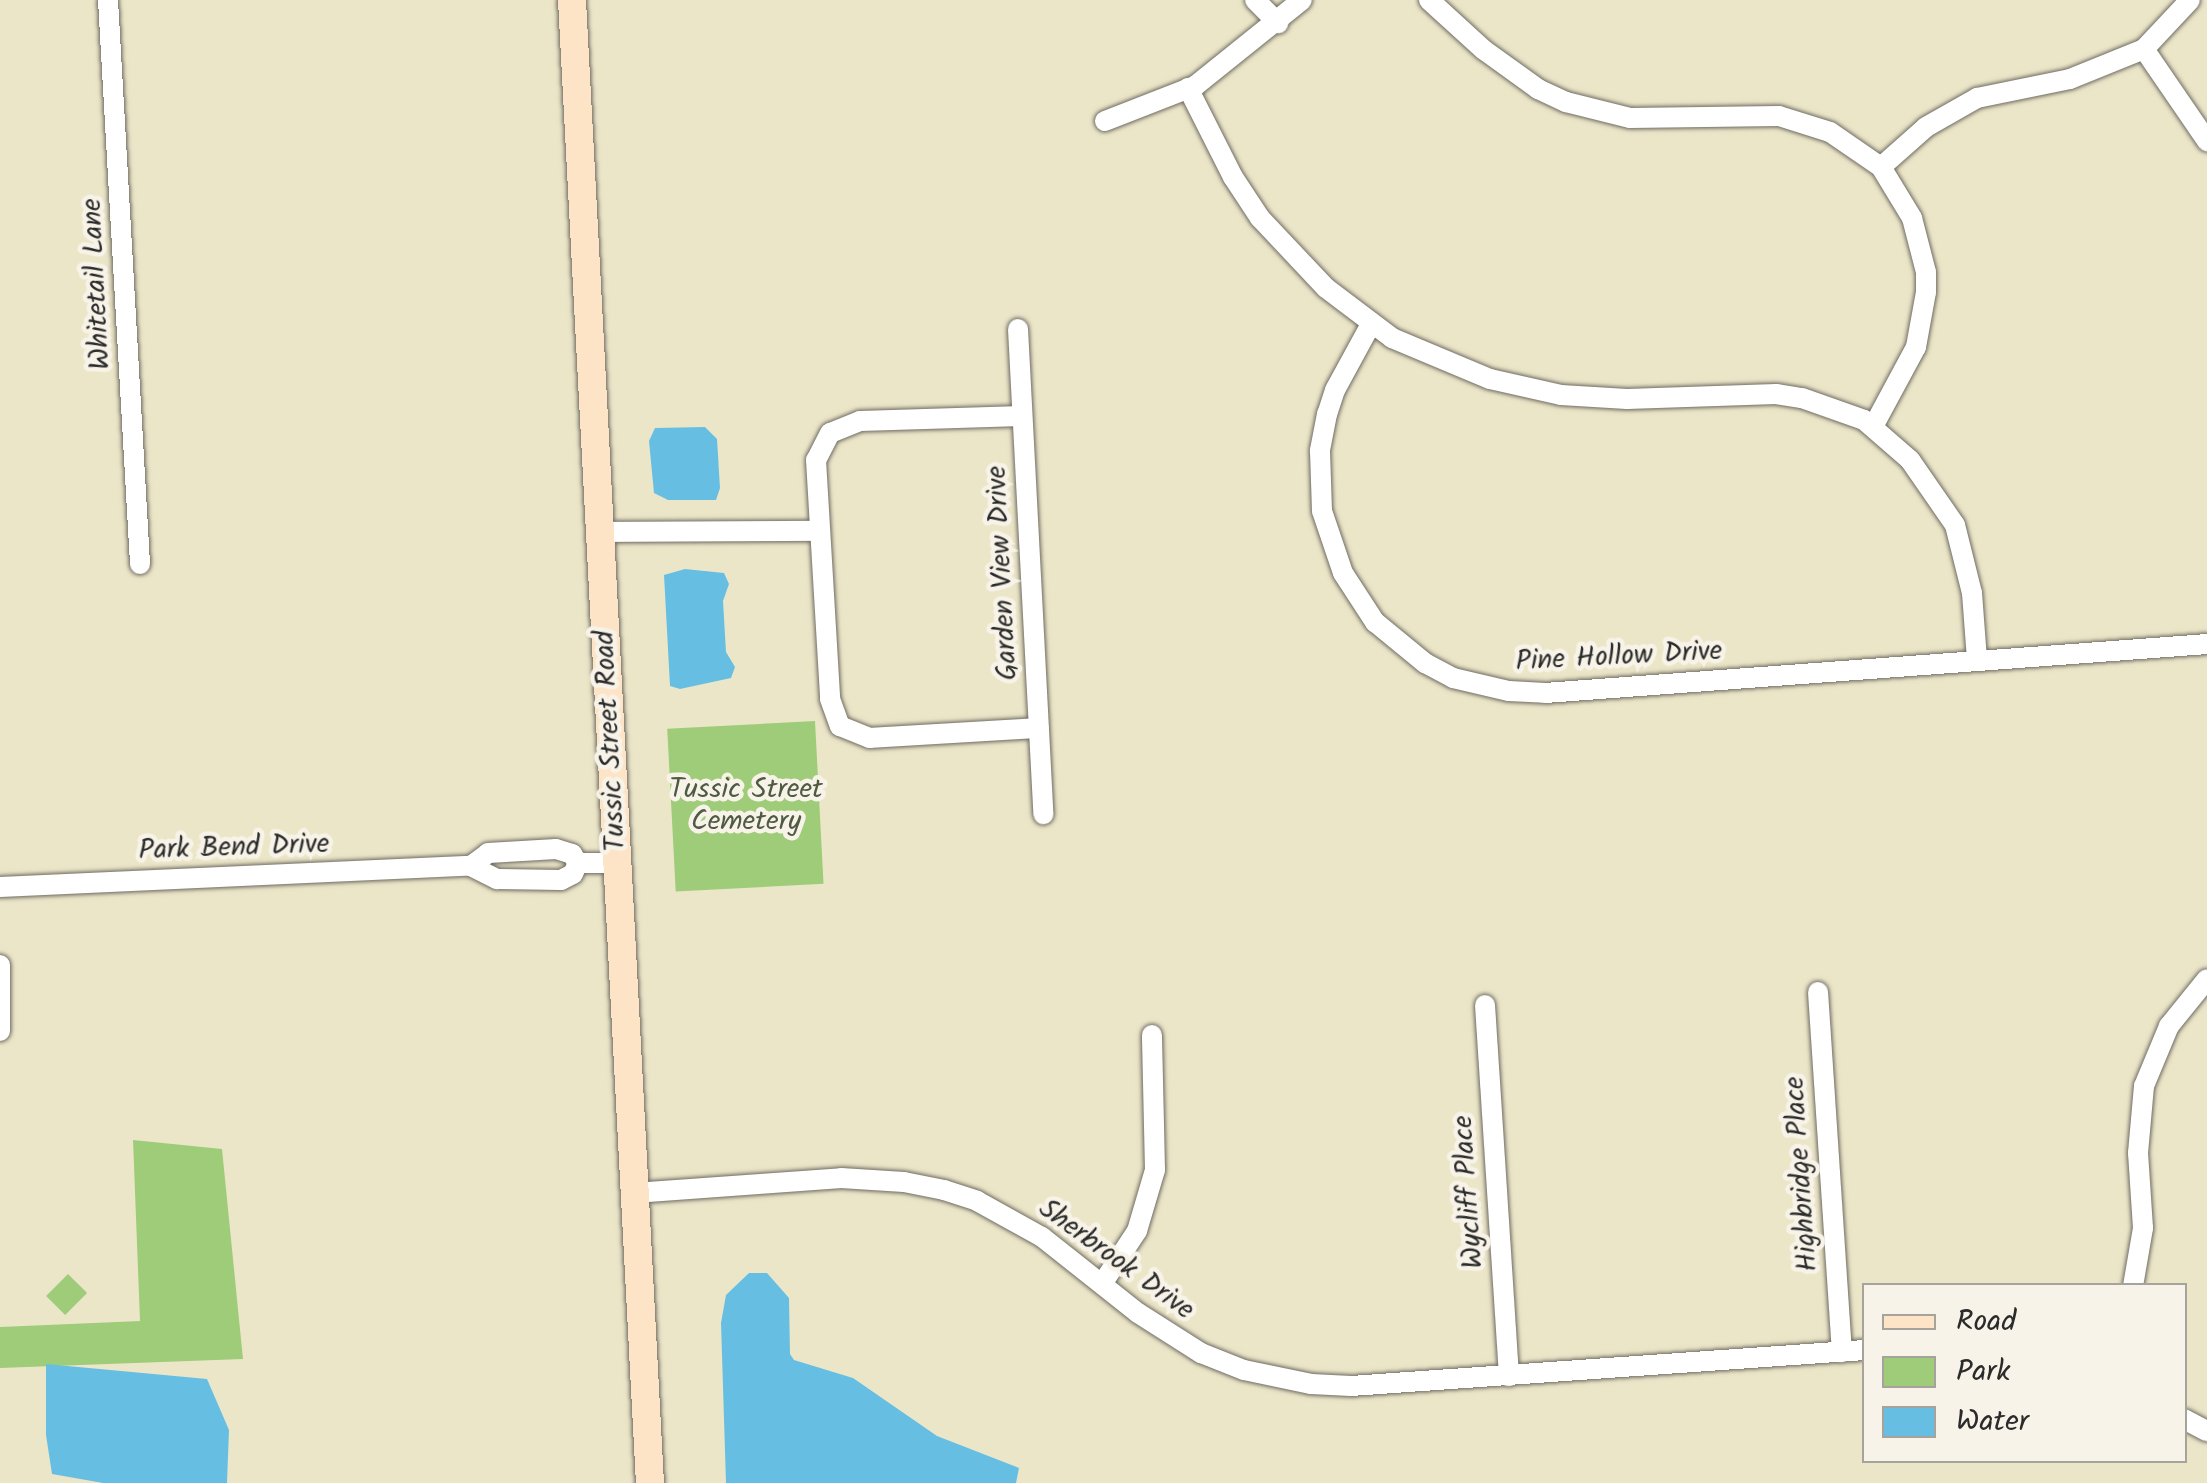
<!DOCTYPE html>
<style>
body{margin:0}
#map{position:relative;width:2207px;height:1483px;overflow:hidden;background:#ece6c9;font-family:Kalam,sans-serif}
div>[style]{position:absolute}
.green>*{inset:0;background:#9fcc79;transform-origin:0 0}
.water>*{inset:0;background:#66bfe3}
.roads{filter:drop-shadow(0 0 2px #6f6c62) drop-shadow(0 0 2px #6f6c62)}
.street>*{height:20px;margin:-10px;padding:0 10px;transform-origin:10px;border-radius:10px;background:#fff}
.secondary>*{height:28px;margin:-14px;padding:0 14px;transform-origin:14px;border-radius:14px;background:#fee4c6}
span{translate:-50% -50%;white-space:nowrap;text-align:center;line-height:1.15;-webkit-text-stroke:9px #f7f3e8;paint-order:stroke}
.street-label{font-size:28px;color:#2b2b2b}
.park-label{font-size:28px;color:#4e5b42}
.legend{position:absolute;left:1862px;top:1283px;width:325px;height:180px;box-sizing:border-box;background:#f7f3e8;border:2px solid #a5a39c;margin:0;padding:12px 18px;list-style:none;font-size:30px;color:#2b2b2b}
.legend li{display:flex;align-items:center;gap:20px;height:50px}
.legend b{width:50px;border:2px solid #a5a39c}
</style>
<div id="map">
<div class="green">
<i style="left:815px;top:721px;width:163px;height:148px;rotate:87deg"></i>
<i style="clip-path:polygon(133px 1140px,222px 1149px,243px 1359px,0 1368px,0 1327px,140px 1321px)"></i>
<i style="left:68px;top:1274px;width:27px;height:31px;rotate:45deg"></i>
</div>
<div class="water">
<i style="clip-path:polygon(705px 427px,717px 439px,720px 488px,716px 500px,668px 500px,654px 493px,649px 441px,655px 428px)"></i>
<i style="clip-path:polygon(685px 569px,724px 573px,729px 584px,723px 601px,726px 652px,735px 667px,731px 678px,680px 689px,670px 686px,664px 575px)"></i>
<i style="clip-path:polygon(749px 1273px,767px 1273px,789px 1298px,790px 1354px,794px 1360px,853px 1378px,937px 1436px,1019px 1468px,1016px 1483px,726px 1483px,721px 1323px,726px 1295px)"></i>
<i style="clip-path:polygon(46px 1364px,207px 1379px,229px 1430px,227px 1483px,103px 1483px,52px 1474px,46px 1435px)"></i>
</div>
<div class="roads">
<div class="street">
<i style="left:108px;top:0;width:565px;rotate:86.75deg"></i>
<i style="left:1255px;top:0;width:33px;rotate:45deg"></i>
<i style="left:1429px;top:0;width:74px;rotate:42.3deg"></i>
<i style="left:1484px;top:50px;width:67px;rotate:35.8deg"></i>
<i style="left:1538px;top:89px;width:31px;rotate:25deg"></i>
<i style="left:1566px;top:102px;width:66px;rotate:14deg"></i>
<i style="left:1630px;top:118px;width:149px;rotate:-0.8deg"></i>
<i style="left:1779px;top:116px;width:53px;rotate:17.4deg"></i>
<i style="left:1830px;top:132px;width:62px;rotate:34.5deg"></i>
<i style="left:1881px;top:167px;width:60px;rotate:58.7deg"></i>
<i style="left:1912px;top:218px;width:56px;rotate:75.5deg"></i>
<i style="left:1926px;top:272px;width:20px;rotate:90deg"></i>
<i style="left:1926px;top:292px;width:56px;rotate:100.3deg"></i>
<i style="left:1916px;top:347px;width:91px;rotate:118.3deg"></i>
<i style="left:2144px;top:49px;width:112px;rotate:55.6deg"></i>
<i style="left:1188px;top:88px;width:100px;rotate:63.2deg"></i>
<i style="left:1233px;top:177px;width:49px;rotate:56.6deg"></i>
<i style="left:1260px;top:218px;width:96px;rotate:46.7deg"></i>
<i style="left:1326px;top:288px;width:83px;rotate:37.1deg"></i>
<i style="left:1392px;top:338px;width:106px;rotate:22.7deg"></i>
<i style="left:1490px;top:379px;width:73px;rotate:12.7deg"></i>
<i style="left:1561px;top:395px;width:66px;rotate:3.5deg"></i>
<i style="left:1627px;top:399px;width:149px;rotate:-1.9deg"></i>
<i style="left:1776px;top:394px;width:26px;rotate:9deg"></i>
<i style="left:1802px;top:398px;width:66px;rotate:19.5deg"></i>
<i style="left:1864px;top:420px;width:61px;rotate:41deg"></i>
<i style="left:1910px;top:460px;width:79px;rotate:55.3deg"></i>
<i style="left:1955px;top:525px;width:70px;rotate:76deg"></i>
<i style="left:1972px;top:593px;width:67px;rotate:85.7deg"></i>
<i style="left:1105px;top:121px;width:97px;rotate:-21.3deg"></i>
<i style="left:1195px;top:86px;width:137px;rotate:-38.8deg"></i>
<i style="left:1881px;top:167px;width:60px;rotate:-41.6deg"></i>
<i style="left:1926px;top:127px;width:59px;rotate:-29.6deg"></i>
<i style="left:1977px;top:98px;width:95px;rotate:-11.5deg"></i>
<i style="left:2070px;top:79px;width:80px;rotate:-22.1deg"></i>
<i style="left:2144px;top:49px;width:67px;rotate:-46.8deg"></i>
<i style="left:1371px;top:324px;width:75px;rotate:118.6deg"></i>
<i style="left:1335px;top:390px;width:25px;rotate:108deg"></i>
<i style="left:1327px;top:414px;width:38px;rotate:101deg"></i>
<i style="left:1320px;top:451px;width:60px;rotate:88.1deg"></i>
<i style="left:1322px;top:511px;width:65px;rotate:71.3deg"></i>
<i style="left:1343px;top:573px;width:59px;rotate:56.9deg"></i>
<i style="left:1375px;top:622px;width:65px;rotate:39.4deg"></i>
<i style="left:1425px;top:663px;width:32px;rotate:28deg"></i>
<i style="left:1453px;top:678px;width:57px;rotate:13.1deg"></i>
<i style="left:1509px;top:691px;width:36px;rotate:3deg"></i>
<i style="left:1545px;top:693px;width:664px;rotate:-4.23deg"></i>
<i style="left:1018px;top:329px;width:486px;rotate:87deg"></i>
<i style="left:1022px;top:416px;width:162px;rotate:178.2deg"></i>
<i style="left:860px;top:421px;width:32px;rotate:158deg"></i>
<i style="left:830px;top:433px;width:30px;rotate:117deg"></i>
<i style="left:816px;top:460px;width:239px;rotate:86.6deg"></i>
<i style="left:830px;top:699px;width:29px;rotate:70deg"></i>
<i style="left:840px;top:726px;width:32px;rotate:22deg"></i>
<i style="left:870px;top:738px;width:169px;rotate:-3.4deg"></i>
<i style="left:601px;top:532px;width:219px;rotate:-0.3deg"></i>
<i style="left:471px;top:866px;width:21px;rotate:-37deg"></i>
<i style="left:488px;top:853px;width:68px;rotate:-3.4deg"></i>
<i style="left:556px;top:849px;width:17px;rotate:17deg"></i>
<i style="left:572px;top:854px;width:11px;rotate:56deg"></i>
<i style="left:578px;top:863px;width:39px"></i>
<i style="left:0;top:887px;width:471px;rotate:-2.6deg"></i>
<i style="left:471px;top:866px;width:29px;rotate:27deg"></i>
<i style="left:497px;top:879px;width:64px;rotate:0.9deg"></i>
<i style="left:561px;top:880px;width:13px;rotate:-27deg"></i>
<i style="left:573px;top:874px;width:12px;rotate:-66deg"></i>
<i style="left:0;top:965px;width:66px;rotate:90deg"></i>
<i style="left:1818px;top:992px;width:361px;rotate:86.2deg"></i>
<i style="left:1485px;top:1005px;width:372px;rotate:86.3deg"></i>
<i style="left:634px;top:1193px;width:208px;rotate:-4.1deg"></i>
<i style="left:841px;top:1178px;width:63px;rotate:3.6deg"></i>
<i style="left:904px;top:1182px;width:41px;rotate:11.3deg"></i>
<i style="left:944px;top:1190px;width:35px;rotate:18deg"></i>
<i style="left:977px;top:1201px;width:74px;rotate:29deg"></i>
<i style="left:1042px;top:1237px;width:122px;rotate:38.4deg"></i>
<i style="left:1138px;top:1313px;width:75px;rotate:32.4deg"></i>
<i style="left:1201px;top:1353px;width:46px;rotate:21.6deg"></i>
<i style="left:1244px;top:1370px;width:68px;rotate:11.8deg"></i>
<i style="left:1311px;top:1384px;width:40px;rotate:2.9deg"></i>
<i style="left:1351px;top:1386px;width:514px;rotate:-4.01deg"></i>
<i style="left:1102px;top:1284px;width:64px;rotate:-56.6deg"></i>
<i style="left:1137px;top:1231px;width:64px;rotate:-73.6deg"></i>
<i style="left:1155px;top:1170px;width:135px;rotate:-91.3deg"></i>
<i style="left:2133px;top:1286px;width:59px;rotate:-80.2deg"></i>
<i style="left:2143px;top:1228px;width:75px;rotate:-93.8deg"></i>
<i style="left:2138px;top:1153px;width:67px;rotate:-84.9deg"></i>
<i style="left:2144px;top:1086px;width:65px;rotate:-67.4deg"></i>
<i style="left:2169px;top:1026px;width:60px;rotate:-51deg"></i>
<i style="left:2184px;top:1419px;width:26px;rotate:28deg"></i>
</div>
<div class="secondary">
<i style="left:572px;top:0;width:1485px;rotate:86.99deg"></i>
</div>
</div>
<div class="street-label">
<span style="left:97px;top:284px;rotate:-93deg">Whitetail Lane</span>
<span style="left:1003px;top:573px;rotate:-93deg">Garden View Drive</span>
<span style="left:1619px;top:657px;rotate:-3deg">Pine Hollow Drive</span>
<span style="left:611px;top:741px;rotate:-93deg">Tussic Street Road</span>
<span style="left:234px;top:848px;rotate:-2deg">Park Bend Drive</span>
<span style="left:1802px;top:1174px;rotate:-94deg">Highbridge Place</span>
<span style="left:1469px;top:1192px;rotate:-94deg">Wycliff Place</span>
<span style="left:1116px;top:1260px;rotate:36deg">Sherbrook Drive</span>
</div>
<div class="park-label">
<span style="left:746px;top:806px">Tussic Street<br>Cemetery</span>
</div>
<ul class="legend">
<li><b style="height:12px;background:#fee4c6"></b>Road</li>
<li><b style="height:28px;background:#9fcc79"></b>Park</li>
<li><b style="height:28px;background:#66bfe3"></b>Water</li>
</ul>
</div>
